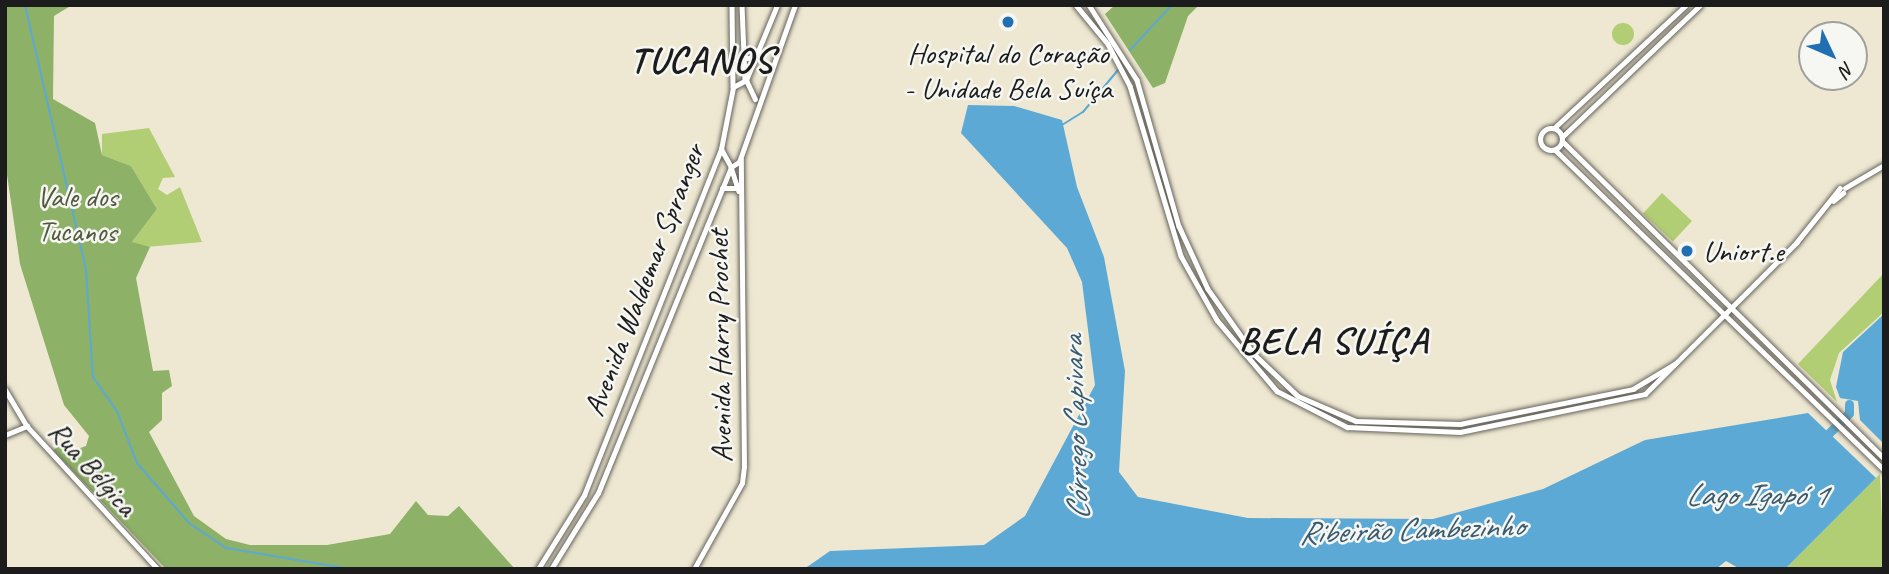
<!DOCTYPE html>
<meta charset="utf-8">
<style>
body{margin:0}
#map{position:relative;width:1889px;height:574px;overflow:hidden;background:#eee8d2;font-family:Caveat,sans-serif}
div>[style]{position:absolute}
.green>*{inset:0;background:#b2ce74;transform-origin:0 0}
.round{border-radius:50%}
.forest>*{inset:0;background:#8db166}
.water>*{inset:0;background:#5ba9d4}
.stream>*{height:2px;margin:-1px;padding:0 1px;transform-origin:1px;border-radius:1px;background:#5ba9d4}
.river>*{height:9px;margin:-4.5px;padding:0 4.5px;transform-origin:4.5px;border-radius:4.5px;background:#5ba9d4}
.roads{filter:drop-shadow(0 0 2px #66635c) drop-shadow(0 0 2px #66635c)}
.tertiary>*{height:4.5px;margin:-2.25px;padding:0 2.25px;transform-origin:2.25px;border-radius:2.25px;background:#fff}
.secondary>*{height:5px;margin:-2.5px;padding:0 2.5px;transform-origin:2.5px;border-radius:2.5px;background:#fff}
.secondary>.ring{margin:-2.5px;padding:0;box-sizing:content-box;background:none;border:5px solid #fff;border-radius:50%}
.primary>*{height:5px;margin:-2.5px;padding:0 2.5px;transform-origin:2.5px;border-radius:2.5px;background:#fff}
.dots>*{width:19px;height:19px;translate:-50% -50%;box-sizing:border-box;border:4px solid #f6f6f2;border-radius:50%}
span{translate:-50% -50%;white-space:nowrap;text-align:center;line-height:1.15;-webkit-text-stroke:5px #f6f6f2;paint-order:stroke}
.poi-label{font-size:30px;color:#1c1c1c}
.left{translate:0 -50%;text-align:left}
.park-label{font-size:30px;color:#505a3b}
.street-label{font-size:30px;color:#1c1c1c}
.water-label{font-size:32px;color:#385b6f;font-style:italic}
.district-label{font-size:37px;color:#1c1c1c;font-weight:700;letter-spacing:2px}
.frame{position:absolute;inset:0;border:7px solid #1c1c1c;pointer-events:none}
.north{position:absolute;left:1798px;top:21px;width:70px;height:70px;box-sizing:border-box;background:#f6f6f2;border:2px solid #9f9f9c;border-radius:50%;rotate:134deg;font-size:19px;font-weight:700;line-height:28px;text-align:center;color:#1c1c1c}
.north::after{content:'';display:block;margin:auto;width:24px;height:32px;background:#1f6fb2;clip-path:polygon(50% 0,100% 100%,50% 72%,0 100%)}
</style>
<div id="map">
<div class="green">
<i class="round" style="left:1612px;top:23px;width:22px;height:22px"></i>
<i style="clip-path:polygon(149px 128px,175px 177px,163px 178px,158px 189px,167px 195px,180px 187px,202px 242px,135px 248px,132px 242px,157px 209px,131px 166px,102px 155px,102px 134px)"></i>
<i style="left:1662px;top:193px;width:41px;height:28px;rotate:43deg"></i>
<i style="clip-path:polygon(1884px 273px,1884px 312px,1839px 353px,1830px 380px,1837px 402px,1798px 364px)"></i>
<i style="clip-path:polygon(1880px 474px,1884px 569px,1785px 569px)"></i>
</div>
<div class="forest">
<i style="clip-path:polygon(5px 5px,72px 5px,54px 16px,53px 99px,95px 123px,102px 155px,131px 166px,157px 209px,132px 242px,150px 247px,136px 278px,153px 371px,169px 370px,172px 386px,162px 393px,162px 420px,149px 432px,194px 516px,226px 539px,250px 545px,327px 545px,390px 534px,416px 501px,428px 515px,448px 516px,459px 506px,515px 569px,166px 569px,53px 450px,59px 446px,66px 453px,86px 446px,89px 436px,64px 405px,20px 264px,5px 161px)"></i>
<i style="clip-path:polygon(1115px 5px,1199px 5px,1188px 16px,1165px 83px,1153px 88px,1105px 14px)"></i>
</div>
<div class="water">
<i style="clip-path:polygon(968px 105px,1014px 106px,1062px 120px,1077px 187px,1104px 257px,1125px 371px,1119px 472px,1138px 497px,1248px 518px,1433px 519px,1543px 489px,1645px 440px,1808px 413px,1876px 478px,1785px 569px,1740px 569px,1726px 561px,1716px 569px,804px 569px,830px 551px,984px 545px,1025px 516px,1095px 385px,1082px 282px,1067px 248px,961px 133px)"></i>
<i style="clip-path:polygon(1884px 314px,1884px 444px,1860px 420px,1858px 401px,1840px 398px,1836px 387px,1843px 352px)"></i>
</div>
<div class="stream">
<i style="left:25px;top:5px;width:272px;rotate:77deg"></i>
<i style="left:86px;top:270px;width:107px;rotate:86.3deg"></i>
<i style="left:93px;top:377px;width:42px;rotate:54.8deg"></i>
<i style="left:117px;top:411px;width:56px;rotate:69deg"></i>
<i style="left:137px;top:463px;width:79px;rotate:49.1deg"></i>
<i style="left:189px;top:523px;width:45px;rotate:34deg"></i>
<i style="left:226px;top:548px;width:126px;rotate:9.6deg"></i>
<i style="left:1130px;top:50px;width:62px;rotate:-47deg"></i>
<i style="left:1062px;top:125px;width:25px;rotate:-32deg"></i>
<i style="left:1083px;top:112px;width:55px;rotate:-50.2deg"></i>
</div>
<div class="river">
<i style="left:1825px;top:437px;width:34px;rotate:-45deg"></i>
<i style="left:1849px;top:413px;width:9px;rotate:-90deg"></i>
</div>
<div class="roads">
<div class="tertiary">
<i style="left:732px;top:5px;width:82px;rotate:89.3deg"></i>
<i style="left:742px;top:5px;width:74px;rotate:87.7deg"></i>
<i style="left:1076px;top:5px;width:50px;rotate:50.6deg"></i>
<i style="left:1108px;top:44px;width:47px;rotate:62.4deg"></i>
<i style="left:1130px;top:86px;width:177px;rotate:73.3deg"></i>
<i style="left:1181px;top:256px;width:73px;rotate:60.6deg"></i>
<i style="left:1217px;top:320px;width:93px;rotate:49.8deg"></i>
<i style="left:1277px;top:391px;width:79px;rotate:27.2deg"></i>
<i style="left:1347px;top:427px;width:113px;rotate:2.5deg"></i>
<i style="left:1460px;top:432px;width:189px;rotate:-11.6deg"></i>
<i style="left:1645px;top:394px;width:214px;rotate:-45deg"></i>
<i style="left:1796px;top:243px;width:70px;rotate:-51.3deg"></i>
<i style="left:1089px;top:5px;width:89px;rotate:57.4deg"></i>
<i style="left:1137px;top:80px;width:152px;rotate:74deg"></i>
<i style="left:1179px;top:226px;width:69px;rotate:65.3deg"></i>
<i style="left:1208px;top:289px;width:80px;rotate:54.7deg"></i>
<i style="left:1254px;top:354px;width:61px;rotate:43.7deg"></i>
<i style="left:1298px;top:396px;width:63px;rotate:23.3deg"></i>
<i style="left:1356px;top:421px;width:104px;rotate:1.7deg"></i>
<i style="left:1460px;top:424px;width:177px;rotate:-11.4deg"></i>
<i style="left:1633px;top:389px;width:50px;rotate:-31.2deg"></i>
<i style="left:731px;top:167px;width:25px;rotate:72deg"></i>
<i style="left:1845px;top:188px;width:45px;rotate:-30.5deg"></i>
<i style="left:1833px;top:201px;width:13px;rotate:-39deg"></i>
<i style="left:5px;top:389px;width:43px;rotate:59.3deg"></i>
<i style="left:27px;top:426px;width:194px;rotate:47.5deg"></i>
<i style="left:5px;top:435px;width:24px;rotate:-22deg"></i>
<i style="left:694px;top:569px;width:98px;rotate:-60.8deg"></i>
<i style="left:742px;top:483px;width:17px;rotate:-83deg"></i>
<i style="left:744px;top:466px;width:307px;rotate:-90.6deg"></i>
</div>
<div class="secondary">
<i class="ring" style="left:1540px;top:128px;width:17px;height:17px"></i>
<i style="left:1554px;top:128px;width:180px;rotate:-43deg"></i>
<i style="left:1562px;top:137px;width:191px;rotate:-43.7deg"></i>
<i style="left:1562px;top:141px;width:452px;rotate:44.6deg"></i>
<i style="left:1555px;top:150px;width:459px;rotate:44.2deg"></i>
</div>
<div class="primary">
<i style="left:743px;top:59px;width:14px;rotate:-12deg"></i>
<i style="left:746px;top:80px;width:21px;rotate:65deg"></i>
<i style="left:721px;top:149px;width:21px;rotate:61deg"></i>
<i style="left:722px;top:188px;width:16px"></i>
<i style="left:538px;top:569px;width:87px;rotate:-58.1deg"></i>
<i style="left:584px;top:495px;width:372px;rotate:-68.4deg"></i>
<i style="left:721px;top:149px;width:63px;rotate:-79deg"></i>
<i style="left:733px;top:87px;width:15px;rotate:-28deg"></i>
<i style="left:746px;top:80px;width:81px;rotate:-67.5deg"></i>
<i style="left:551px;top:569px;width:89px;rotate:-58.3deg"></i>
<i style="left:598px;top:493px;width:352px;rotate:-67.8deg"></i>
<i style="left:731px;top:167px;width:9px;rotate:-32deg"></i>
<i style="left:739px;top:162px;width:167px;rotate:-70.4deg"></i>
</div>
</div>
<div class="dots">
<i style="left:1008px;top:22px;background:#1f6fb2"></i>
<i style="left:1687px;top:251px;background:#1f6fb2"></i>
</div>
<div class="poi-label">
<span style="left:1008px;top:70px">Hospital do Coração<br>- Unidade Bela Suíça</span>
<span class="left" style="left:1703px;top:251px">Uniort.e</span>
</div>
<div class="park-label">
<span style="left:77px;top:213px">Vale dos<br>Tucanos</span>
</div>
<div class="street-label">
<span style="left:644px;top:280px;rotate:-69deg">Avenida Waldemar Spranger</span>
<span style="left:720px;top:346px;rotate:-91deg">Avenida Harry Prochet</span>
<span style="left:93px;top:468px;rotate:48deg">Rua Bélgica</span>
</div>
<div class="water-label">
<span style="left:1076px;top:428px;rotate:-92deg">Córrego Capivara</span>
<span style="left:1756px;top:495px">Lago Igapó 1</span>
<span style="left:1411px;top:530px;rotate:-2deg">Ribeirão Cambezinho</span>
</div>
<div class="district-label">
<span style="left:702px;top:60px">TUCANOS</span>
<span style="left:1334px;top:341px">BELA SUÍÇA</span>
</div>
<div class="frame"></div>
<div class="north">N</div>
</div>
